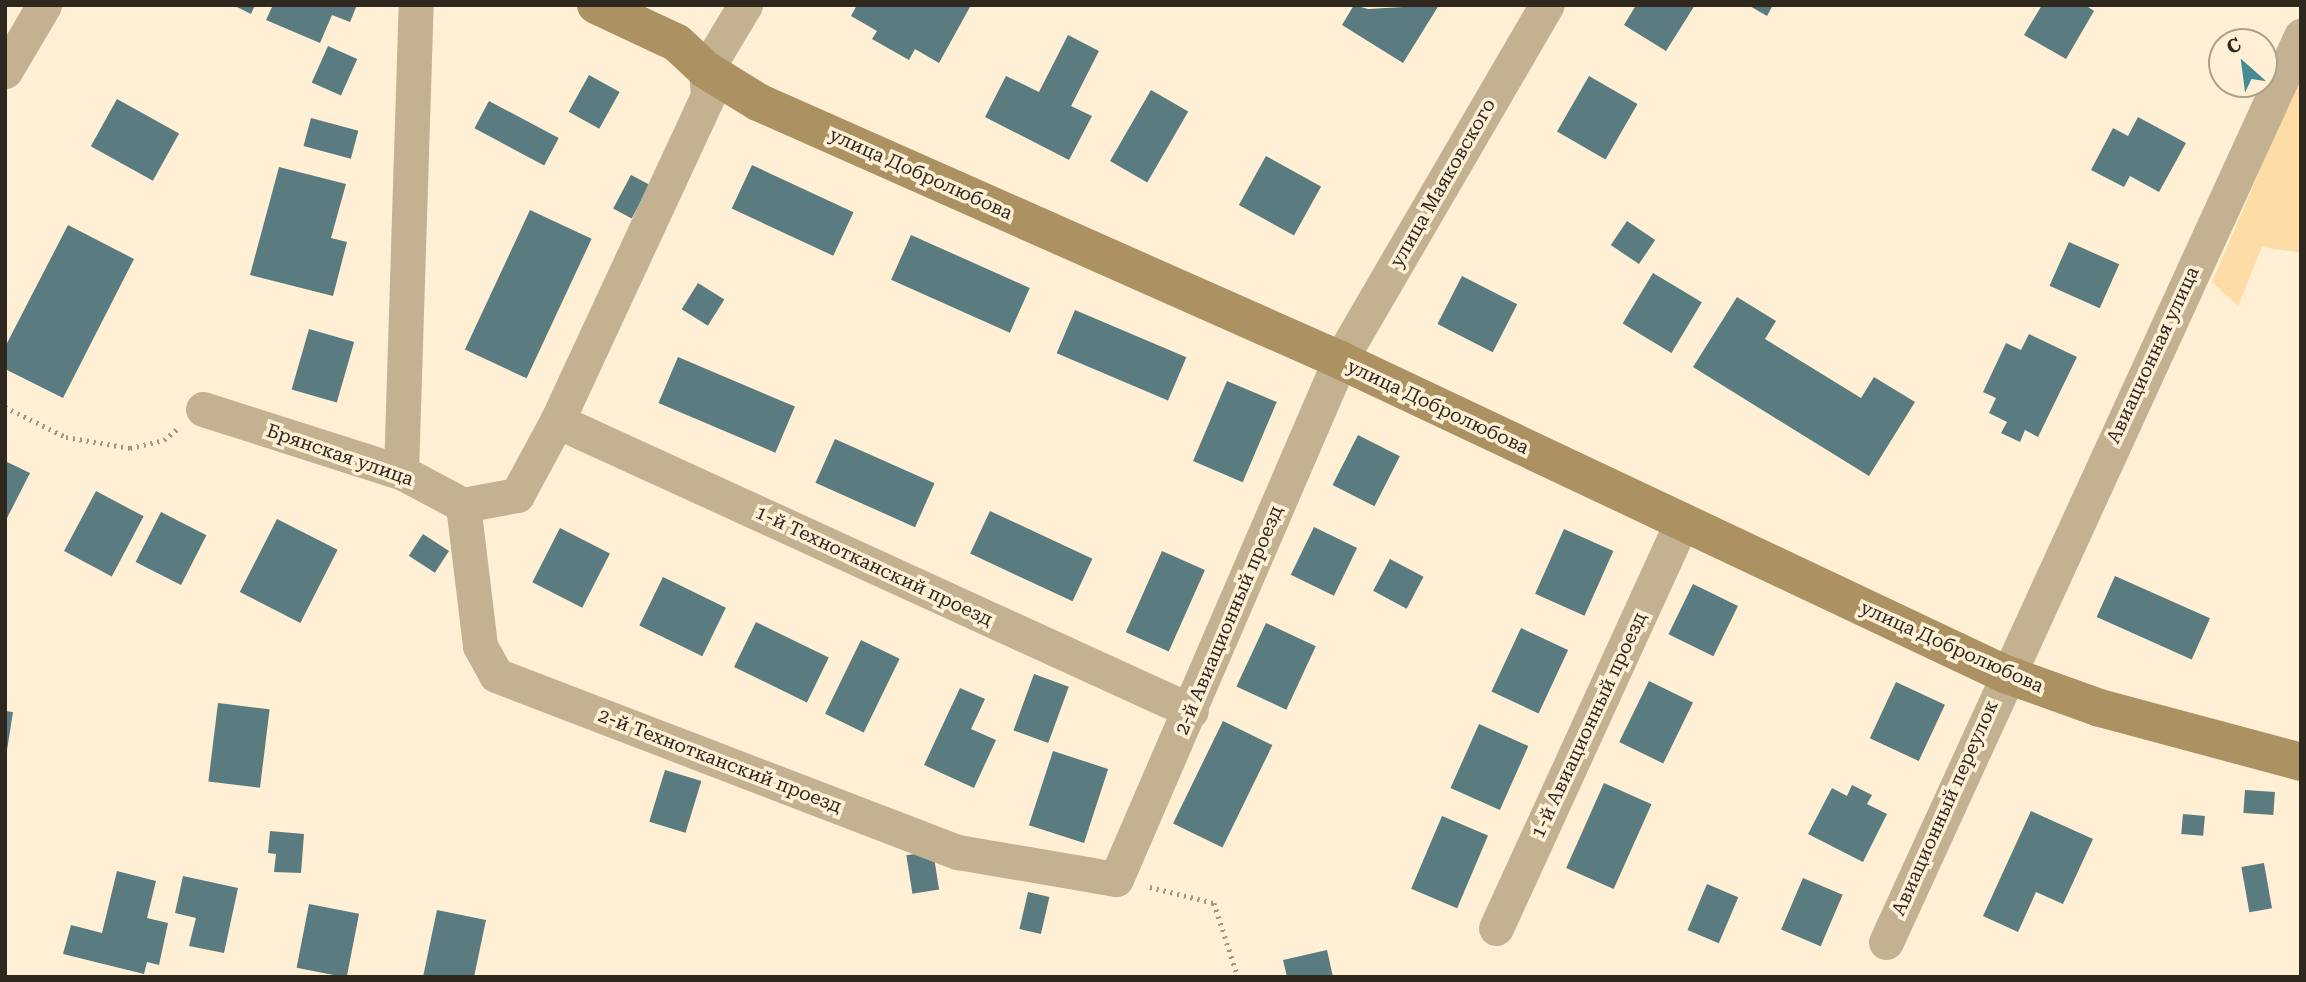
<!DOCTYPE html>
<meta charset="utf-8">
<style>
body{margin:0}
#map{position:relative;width:2306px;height:982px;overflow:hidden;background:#fff0d5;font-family:"Roboto Serif",serif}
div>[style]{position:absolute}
.green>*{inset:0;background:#fddda5}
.building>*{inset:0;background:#5a7b80;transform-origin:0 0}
.path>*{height:4.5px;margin-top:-2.25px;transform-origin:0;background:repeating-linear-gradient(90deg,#a19682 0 2px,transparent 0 7px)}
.street>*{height:35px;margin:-17.5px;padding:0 17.5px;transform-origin:17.5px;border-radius:17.5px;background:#c3b192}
.secondary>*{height:38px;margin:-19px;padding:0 19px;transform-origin:19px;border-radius:19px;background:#ac9263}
span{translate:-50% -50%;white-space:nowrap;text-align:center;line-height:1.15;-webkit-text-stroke:7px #fff0d5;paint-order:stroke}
.street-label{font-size:19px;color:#2e281e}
.frame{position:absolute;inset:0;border:7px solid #2e281e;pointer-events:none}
.north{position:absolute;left:2208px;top:28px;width:70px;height:70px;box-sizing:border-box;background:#fff0d5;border:2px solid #aba08c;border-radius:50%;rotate:332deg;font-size:19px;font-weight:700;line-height:28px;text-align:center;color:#2e281e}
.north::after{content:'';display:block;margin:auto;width:24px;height:32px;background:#458c95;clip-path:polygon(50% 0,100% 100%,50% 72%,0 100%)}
</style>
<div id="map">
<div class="green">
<i style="clip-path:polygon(2301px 74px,2301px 253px,2262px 247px,2238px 306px,2212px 282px)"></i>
</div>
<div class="building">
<i style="clip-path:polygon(233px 5px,255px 5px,251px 14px)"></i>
<i style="clip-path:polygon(273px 5px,357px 5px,350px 22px,332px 15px,320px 43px,266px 20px)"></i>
<i style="clip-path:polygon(857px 5px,971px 5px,939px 63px,915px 49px,909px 60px,872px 39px,877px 31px,851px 16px)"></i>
<i style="clip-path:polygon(1354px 5px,1368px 9px,1439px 5px,1403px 63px,1342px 25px)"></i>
<i style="clip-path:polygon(1636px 5px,1695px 5px,1666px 51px,1624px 25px)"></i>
<i style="clip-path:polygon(1748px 5px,1773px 5px,1767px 16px)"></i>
<i style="clip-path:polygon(2042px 5px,2085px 5px,2094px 11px,2066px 59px,2024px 35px)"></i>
<i style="clip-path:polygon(1068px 35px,1099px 51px,1071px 106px,1092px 116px,1069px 160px,985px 117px,1006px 76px,1039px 92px)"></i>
<i style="left:328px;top:46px;width:32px;height:40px;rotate:24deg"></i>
<i style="left:589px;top:75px;width:35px;height:42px;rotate:29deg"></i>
<i style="left:1589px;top:76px;width:56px;height:64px;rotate:30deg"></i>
<i style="left:1151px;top:90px;width:43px;height:82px;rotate:30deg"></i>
<i style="left:117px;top:99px;width:71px;height:54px;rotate:29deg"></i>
<i style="left:489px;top:101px;width:79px;height:31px;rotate:28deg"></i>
<i style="clip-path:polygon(2138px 117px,2186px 143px,2159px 192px,2130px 176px,2124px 187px,2091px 170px,2113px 128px,2128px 136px)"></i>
<i style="left:311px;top:118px;width:49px;height:29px;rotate:15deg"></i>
<i style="left:1266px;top:156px;width:63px;height:56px;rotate:29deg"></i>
<i style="left:752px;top:165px;width:112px;height:48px;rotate:25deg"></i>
<i style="clip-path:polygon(279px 167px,346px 184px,331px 238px,347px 242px,333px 296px,250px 275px)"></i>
<i style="left:631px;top:175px;width:21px;height:38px;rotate:28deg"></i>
<i style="left:530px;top:210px;width:68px;height:154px;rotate:25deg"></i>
<i style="left:1627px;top:221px;width:34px;height:29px;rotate:34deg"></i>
<i style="clip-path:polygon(68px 225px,134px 259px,63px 398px,5px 369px,5px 347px)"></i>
<i style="left:911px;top:235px;width:130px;height:49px;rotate:24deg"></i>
<i style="left:2069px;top:242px;width:55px;height:48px;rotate:24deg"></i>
<i style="left:1653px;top:273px;width:57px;height:59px;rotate:31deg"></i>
<i style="left:1462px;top:276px;width:62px;height:54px;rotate:27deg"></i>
<i style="left:698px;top:283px;width:31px;height:31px;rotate:32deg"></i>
<i style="clip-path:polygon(1737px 297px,1776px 321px,1765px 339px,1861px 398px,1874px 377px,1915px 402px,1869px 476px,1693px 367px)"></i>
<i style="left:1075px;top:310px;width:121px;height:47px;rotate:23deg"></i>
<i style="left:309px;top:329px;width:47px;height:63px;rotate:16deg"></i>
<i style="clip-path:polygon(2029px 334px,2077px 357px,2038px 437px,2025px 430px,2020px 442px,2001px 433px,2007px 422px,1989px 413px,1996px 398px,1983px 392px,2006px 343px,2021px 350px)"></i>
<i style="left:678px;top:357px;width:127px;height:50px;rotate:23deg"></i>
<i style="left:1227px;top:381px;width:54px;height:87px;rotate:23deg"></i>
<i style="left:1358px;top:435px;width:47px;height:56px;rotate:27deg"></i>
<i style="left:835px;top:439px;width:109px;height:48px;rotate:24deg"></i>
<i style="clip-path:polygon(5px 461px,30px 473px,5px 522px)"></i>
<i style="left:96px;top:491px;width:54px;height:68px;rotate:28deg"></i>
<i style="left:990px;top:511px;width:113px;height:47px;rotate:25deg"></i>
<i style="left:161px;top:512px;width:51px;height:56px;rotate:27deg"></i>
<i style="left:277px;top:519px;width:68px;height:82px;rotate:27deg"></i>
<i style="left:1314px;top:527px;width:48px;height:53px;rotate:26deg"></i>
<i style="left:560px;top:528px;width:56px;height:61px;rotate:27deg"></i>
<i style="left:1564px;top:529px;width:54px;height:71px;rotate:24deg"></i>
<i style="left:423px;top:534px;width:31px;height:26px;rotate:33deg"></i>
<i style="left:1162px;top:551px;width:47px;height:89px;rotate:24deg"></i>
<i style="left:1390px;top:559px;width:38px;height:36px;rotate:28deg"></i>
<i style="left:2115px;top:576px;width:104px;height:45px;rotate:24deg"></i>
<i style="left:663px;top:577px;width:70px;height:54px;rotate:26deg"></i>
<i style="left:1693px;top:584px;width:50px;height:56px;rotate:26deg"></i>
<i style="left:756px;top:622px;width:81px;height:50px;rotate:26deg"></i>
<i style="left:1266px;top:623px;width:55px;height:70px;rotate:25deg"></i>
<i style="left:1521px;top:628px;width:52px;height:70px;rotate:25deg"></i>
<i style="left:861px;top:640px;width:43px;height:82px;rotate:26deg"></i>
<i style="left:1034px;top:674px;width:37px;height:60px;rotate:20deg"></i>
<i style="left:1649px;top:681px;width:49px;height:68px;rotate:26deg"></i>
<i style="left:1896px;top:682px;width:54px;height:62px;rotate:25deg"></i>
<i style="clip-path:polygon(960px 688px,985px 699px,971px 729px,996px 740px,974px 788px,924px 765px)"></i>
<i style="left:218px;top:703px;width:52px;height:79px;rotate:7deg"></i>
<i style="clip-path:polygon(5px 711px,13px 712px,7px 750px,5px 750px)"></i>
<i style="left:1223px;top:721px;width:55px;height:114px;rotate:26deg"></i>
<i style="left:1479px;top:724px;width:54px;height:70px;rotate:24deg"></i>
<i style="left:1053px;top:751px;width:58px;height:78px;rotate:18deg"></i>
<i style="left:665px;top:770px;width:38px;height:54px;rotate:17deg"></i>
<i style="left:1604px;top:783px;width:52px;height:93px;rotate:24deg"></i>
<i style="clip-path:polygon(1852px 785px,1872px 795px,1867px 804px,1887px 814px,1863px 862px,1808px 834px,1832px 788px,1847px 796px)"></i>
<i style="left:2245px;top:790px;width:30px;height:23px;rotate:4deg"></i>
<i style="clip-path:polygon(2031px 811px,2093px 839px,2063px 904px,2036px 892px,2018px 932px,1983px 916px)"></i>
<i style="left:2183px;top:814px;width:22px;height:20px;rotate:5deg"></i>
<i style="left:1442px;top:816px;width:50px;height:79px;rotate:23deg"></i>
<i style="clip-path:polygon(270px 831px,304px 834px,301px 873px,274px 872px,276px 854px,268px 853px)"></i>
<i style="left:933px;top:851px;width:39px;height:27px;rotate:81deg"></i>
<i style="left:2264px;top:863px;width:46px;height:23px;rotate:80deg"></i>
<i style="clip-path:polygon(117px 871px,156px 881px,147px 918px,168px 923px,159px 965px,147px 962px,144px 974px,63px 954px,71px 925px,102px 933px)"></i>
<i style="clip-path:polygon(183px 876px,238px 888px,224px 953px,189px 946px,196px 918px,175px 913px)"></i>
<i style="left:1803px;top:878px;width:43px;height:56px;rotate:23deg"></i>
<i style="left:1707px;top:884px;width:34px;height:50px;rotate:23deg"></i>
<i style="left:1028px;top:892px;width:22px;height:38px;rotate:13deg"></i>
<i style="left:309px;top:904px;width:51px;height:65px;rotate:11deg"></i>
<i style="clip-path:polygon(437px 910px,486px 920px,474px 977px,423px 977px)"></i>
<i style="clip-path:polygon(1327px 950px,1333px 977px,1287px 977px,1283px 960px)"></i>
</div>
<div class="path">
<i style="left:5px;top:407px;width:68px;rotate:26.2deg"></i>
<i style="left:66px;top:437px;width:65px;rotate:9.8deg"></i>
<i style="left:130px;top:448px;width:35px;rotate:-13deg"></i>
<i style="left:164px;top:440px;width:17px;rotate:-40deg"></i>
<i style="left:1150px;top:887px;width:66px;rotate:14deg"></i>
<i style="left:1214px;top:903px;width:78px;rotate:72deg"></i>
</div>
<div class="street">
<i style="left:5px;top:71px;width:77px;rotate:-59.4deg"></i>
<i style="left:203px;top:409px;width:208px;rotate:17.7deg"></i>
<i style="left:401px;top:472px;width:70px;rotate:28deg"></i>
<i style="left:463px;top:505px;width:55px;rotate:-10.5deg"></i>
<i style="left:517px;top:495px;width:84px;rotate:-61.6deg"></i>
<i style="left:557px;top:421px;width:359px;rotate:-65.1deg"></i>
<i style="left:708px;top:95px;width:25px;rotate:-95deg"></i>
<i style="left:706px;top:70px;width:76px;rotate:-59deg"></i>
<i style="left:557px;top:421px;width:697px;rotate:24.58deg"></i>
<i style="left:401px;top:472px;width:467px;rotate:-88.2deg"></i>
<i style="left:463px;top:505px;width:142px;rotate:83.1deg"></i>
<i style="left:480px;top:646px;width:33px;rotate:61deg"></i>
<i style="left:496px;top:675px;width:495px;rotate:21deg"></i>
<i style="left:958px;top:852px;width:160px;rotate:9.7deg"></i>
<i style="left:1116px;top:879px;width:565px;rotate:-66.66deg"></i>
<i style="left:1340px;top:360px;width:411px;rotate:-59.8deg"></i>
<i style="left:1496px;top:928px;width:445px;rotate:-65.4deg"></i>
<i style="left:1886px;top:942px;width:997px;rotate:-65.39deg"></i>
</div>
<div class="secondary">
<i style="left:596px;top:5px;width:89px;rotate:25.1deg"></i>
<i style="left:677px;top:43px;width:40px;rotate:43deg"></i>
<i style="left:706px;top:70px;width:61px;rotate:31.6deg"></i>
<i style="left:758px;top:102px;width:637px;rotate:23.91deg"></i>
<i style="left:1340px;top:360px;width:735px;rotate:25.28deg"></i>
<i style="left:2005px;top:674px;width:101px;rotate:19.7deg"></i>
<i style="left:2100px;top:708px;width:208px;rotate:15deg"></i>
</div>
<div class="street-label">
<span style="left:921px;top:174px;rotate:24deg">улица Добролюбова</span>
<span style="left:1443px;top:183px;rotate:-60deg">улица Маяковского</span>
<span style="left:2153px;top:355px;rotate:-65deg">Авиационная улица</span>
<span style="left:1438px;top:407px;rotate:25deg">улица Добролюбова</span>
<span style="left:340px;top:455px;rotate:19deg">Брянская улица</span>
<span style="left:874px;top:566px;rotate:25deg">1-й Технотканский проезд</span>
<span style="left:1229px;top:620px;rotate:-67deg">2-й Авиационный проезд</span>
<span style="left:1952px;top:647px;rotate:24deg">улица Добролюбова</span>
<span style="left:1589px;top:725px;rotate:-65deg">1-й Авиационный проезд</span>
<span style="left:720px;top:761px;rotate:21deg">2-й Технотканский проезд</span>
<span style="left:1945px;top:808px;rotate:-66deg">Авиационный переулок</span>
</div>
<div class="frame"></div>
<div class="north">С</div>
</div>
